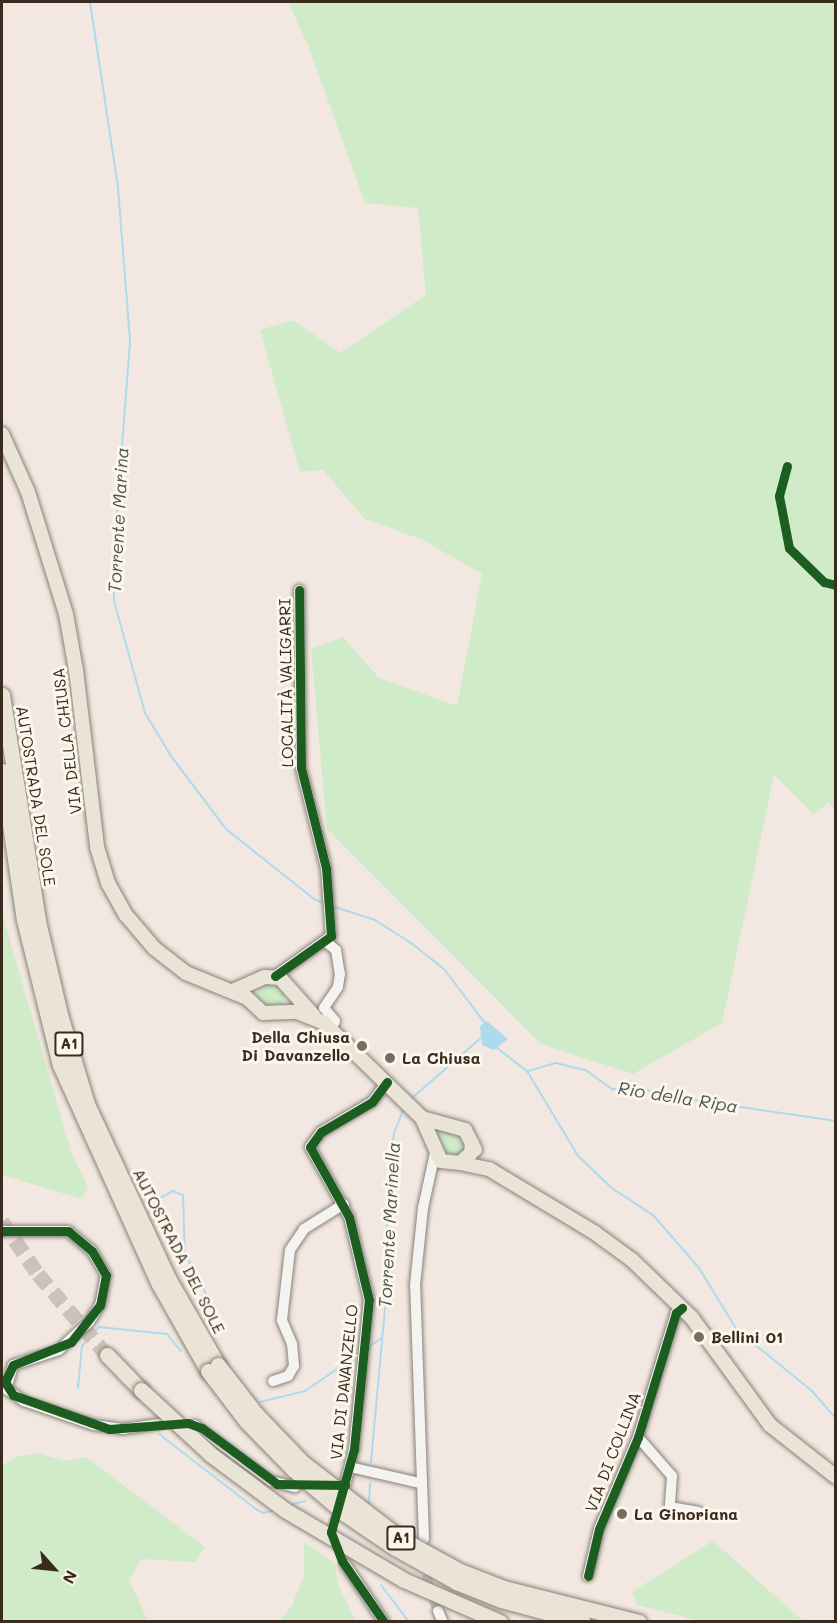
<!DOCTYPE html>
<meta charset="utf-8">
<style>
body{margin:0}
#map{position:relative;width:837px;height:1623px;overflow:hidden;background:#f2e8e1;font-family:Mali,sans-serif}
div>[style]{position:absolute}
.green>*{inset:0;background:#cfebc7}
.round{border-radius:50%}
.water>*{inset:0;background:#aedaee}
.stream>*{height:2px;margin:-1px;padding:0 1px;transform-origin:1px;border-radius:1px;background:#aedaee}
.minor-tunnel>*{height:10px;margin-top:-5px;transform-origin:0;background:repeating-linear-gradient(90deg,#cdc2ba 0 10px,transparent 0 15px)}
.highway-tunnel>*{height:15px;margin-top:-7.5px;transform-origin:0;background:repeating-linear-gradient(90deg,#cdc2ba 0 15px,transparent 0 23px)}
.roads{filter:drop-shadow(0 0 2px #88817b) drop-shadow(0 0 2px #88817b)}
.minor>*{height:10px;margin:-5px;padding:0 5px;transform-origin:5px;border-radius:5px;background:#f5f3ef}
.major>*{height:14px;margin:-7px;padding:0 7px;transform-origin:7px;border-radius:7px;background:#e9e4d5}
.highway>*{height:15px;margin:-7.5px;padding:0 7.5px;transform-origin:7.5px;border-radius:7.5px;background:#e9e4d5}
.bridges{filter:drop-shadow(0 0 2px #88817b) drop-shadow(0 0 2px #88817b)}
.highway-bridge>*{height:15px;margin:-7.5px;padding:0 7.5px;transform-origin:7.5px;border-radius:7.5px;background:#e9e4d5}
.cycleway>*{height:9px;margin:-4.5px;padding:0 4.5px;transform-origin:4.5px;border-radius:4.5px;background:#1b5e20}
.dots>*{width:16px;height:16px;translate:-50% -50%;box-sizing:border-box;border:3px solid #fbf7ec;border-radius:50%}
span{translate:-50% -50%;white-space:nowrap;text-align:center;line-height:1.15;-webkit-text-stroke:6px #fbf7ec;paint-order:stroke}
.shield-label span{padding:2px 4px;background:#fbf7ec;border:2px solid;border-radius:4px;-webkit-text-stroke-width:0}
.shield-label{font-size:15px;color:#3b2a1e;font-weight:700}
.street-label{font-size:16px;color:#3b2a1e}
.poi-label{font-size:16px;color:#3b2a1e;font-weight:700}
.right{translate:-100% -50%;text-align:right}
.left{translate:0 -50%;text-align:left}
.water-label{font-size:18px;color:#505453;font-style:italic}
.frame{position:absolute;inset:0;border:3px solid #3b2a1e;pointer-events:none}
.north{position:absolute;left:24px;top:1539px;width:60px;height:60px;-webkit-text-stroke:4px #fbf7ec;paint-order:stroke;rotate:117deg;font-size:16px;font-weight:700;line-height:24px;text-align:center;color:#3b2a1e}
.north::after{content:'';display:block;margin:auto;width:21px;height:27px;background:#3b2a1e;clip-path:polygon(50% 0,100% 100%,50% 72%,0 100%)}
</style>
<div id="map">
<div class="green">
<i style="clip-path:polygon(288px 2px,835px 2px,835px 811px,829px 802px,813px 814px,774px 775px,722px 1023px,633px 1074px,541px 1044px,327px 829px,311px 649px,343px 637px,379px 678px,457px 706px,482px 574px,421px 539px,365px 519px,323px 470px,300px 472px,260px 330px,293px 320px,340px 353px,426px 295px,418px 208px,365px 203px,308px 45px)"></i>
<i style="clip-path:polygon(2px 913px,71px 1152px,88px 1187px,82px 1199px,2px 1175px)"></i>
<i class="round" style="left:257px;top:982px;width:28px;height:28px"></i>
<i style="clip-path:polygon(441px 1130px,465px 1130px,468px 1157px,438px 1157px,435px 1138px)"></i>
<i style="clip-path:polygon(36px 1453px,66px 1461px,86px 1457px,205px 1547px,195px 1562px,141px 1559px,129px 1580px,148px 1621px,2px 1621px,2px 1466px,15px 1457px)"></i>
<i style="clip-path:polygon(713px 1541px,801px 1619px,817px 1621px,700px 1621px,637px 1605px,632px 1592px)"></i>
<i style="clip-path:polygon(304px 1542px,334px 1563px,339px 1587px,356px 1621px,279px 1621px,292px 1606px,304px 1575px)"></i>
</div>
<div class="water">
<i style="clip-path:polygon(487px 1021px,508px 1039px,494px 1050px,482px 1045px,480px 1026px)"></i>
</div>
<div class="stream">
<i style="left:90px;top:2px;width:188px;rotate:81.4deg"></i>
<i style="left:118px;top:188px;width:154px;rotate:85.5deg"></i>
<i style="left:130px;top:342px;width:210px;rotate:94.4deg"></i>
<i style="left:114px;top:551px;width:50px;rotate:90deg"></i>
<i style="left:114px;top:601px;width:116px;rotate:74.5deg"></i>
<i style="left:145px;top:713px;width:50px;rotate:58.8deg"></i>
<i style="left:171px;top:756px;width:91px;rotate:53deg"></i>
<i style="left:226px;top:829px;width:112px;rotate:38.5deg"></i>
<i style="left:314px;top:899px;width:11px;rotate:22deg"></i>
<i style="left:332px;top:906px;width:45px;rotate:18deg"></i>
<i style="left:375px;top:920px;width:43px;rotate:32.6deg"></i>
<i style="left:411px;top:943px;width:42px;rotate:38.2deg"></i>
<i style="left:444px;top:969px;width:68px;rotate:52.8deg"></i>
<i style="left:496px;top:1047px;width:39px;rotate:38deg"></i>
<i style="left:527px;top:1071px;width:99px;rotate:59deg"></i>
<i style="left:578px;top:1156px;width:48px;rotate:43.3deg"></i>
<i style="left:613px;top:1189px;width:48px;rotate:33deg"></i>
<i style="left:653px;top:1215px;width:70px;rotate:49deg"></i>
<i style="left:699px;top:1268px;width:73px;rotate:58.5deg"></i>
<i style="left:737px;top:1330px;width:97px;rotate:39.1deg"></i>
<i style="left:812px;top:1391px;width:37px;rotate:49deg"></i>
<i style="left:528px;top:1071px;width:29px;rotate:-16deg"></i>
<i style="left:556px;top:1063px;width:32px;rotate:14deg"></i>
<i style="left:587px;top:1071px;width:31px;rotate:36deg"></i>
<i style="left:612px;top:1089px;width:26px;rotate:-2deg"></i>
<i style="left:638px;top:1088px;width:36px;rotate:14deg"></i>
<i style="left:673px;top:1097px;width:165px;rotate:8.4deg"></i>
<i style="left:411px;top:1099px;width:93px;rotate:-41.1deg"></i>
<i style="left:160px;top:1198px;width:15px;rotate:-28deg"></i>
<i style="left:173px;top:1191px;width:11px;rotate:22deg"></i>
<i style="left:183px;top:1195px;width:59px;rotate:88.1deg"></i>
<i style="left:185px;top:1254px;width:47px;rotate:62.4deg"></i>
<i style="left:370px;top:1346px;width:14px;rotate:-34deg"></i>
<i style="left:78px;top:1388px;width:42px;rotate:-84.6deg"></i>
<i style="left:82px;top:1346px;width:25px;rotate:-48deg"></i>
<i style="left:99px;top:1327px;width:68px;rotate:5.9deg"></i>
<i style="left:167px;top:1334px;width:22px;rotate:51deg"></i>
<i style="left:260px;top:1402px;width:46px;rotate:-13.7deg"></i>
<i style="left:305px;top:1391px;width:65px;rotate:-34.4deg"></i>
<i style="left:159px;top:1434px;width:123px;rotate:37.7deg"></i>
<i style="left:256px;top:1509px;width:8px;rotate:30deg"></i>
<i style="left:263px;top:1513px;width:13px;rotate:-13deg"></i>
<i style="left:371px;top:1462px;width:176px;rotate:-84.8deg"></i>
<i style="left:387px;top:1287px;width:89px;rotate:-90deg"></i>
<i style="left:387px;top:1198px;width:65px;rotate:-83.9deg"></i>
<i style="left:394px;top:1133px;width:27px;rotate:-68deg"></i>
<i style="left:369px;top:1504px;width:21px;rotate:-87deg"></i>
<i style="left:290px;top:1505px;width:16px;rotate:-15deg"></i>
<i style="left:381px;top:1585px;width:46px;rotate:52.9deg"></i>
</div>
<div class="minor-tunnel">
<i style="left:339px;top:1503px;width:26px;rotate:108deg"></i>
<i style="left:331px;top:1528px;width:39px;rotate:69deg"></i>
<i style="left:426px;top:1560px;width:24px;rotate:85deg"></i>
<i style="left:428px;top:1584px;width:29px;rotate:70deg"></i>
</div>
<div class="highway-tunnel">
<i style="left:2px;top:1221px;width:64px;rotate:55.8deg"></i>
<i style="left:38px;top:1274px;width:106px;rotate:49.6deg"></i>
</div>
<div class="roads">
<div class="minor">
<i style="left:326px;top:942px;width:13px;rotate:39deg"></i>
<i style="left:336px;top:950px;width:24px;rotate:81deg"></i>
<i style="left:340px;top:974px;width:13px;rotate:99deg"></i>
<i style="left:338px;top:987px;width:25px;rotate:124deg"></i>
<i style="left:324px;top:1008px;width:17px;rotate:50deg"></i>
<i style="left:335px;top:1021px;width:9px;rotate:117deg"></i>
<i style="left:275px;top:976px;width:69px;rotate:-35.5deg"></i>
<i style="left:331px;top:936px;width:68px;rotate:-94.2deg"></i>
<i style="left:326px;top:868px;width:103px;rotate:-104deg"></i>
<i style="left:301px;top:768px;width:178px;rotate:-90.6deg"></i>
<i style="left:2px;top:1231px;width:66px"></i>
<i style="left:68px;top:1231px;width:31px;rotate:40deg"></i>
<i style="left:92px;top:1251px;width:28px;rotate:60deg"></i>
<i style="left:106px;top:1275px;width:31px;rotate:101deg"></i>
<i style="left:100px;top:1305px;width:20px;rotate:123deg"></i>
<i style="left:89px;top:1322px;width:41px;rotate:137deg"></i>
<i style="left:59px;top:1350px;width:48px;rotate:161.9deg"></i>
<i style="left:13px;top:1365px;width:25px;rotate:106deg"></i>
<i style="left:6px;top:1389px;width:22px;rotate:34deg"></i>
<i style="left:24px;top:1401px;width:74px;rotate:18.9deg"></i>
<i style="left:94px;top:1425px;width:29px;rotate:8deg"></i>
<i style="left:123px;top:1429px;width:37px;rotate:-8deg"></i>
<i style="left:273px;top:1381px;width:16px;rotate:-18deg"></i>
<i style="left:288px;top:1376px;width:12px;rotate:-59deg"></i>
<i style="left:294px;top:1366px;width:22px;rotate:-95deg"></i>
<i style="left:292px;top:1344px;width:26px;rotate:-113deg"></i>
<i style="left:282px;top:1320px;width:70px;rotate:-83.5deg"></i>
<i style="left:290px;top:1250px;width:25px;rotate:-56deg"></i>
<i style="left:304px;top:1229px;width:47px;rotate:-32deg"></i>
<i style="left:195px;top:1425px;width:94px;rotate:36.4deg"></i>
<i style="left:271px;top:1481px;width:25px;rotate:14deg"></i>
<i style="left:638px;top:1437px;width:52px;rotate:48.9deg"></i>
<i style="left:672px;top:1476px;width:31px;rotate:94deg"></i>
<i style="left:670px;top:1507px;width:29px;rotate:10deg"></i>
<i style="left:350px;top:1467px;width:72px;rotate:12.9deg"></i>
<i style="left:345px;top:1485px;width:37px;rotate:-76deg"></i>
<i style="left:354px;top:1449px;width:150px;rotate:-84.3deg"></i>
<i style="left:369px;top:1300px;width:85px;rotate:-103.5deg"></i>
<i style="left:349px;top:1217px;width:80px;rotate:-119.1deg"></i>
<i style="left:310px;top:1147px;width:19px;rotate:-54deg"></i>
<i style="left:321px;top:1132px;width:59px;rotate:-30.5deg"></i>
<i style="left:372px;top:1102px;width:25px;rotate:-53deg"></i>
<i style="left:424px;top:1539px;width:254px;rotate:-92deg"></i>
<i style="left:415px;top:1285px;width:77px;rotate:-84.1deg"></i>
<i style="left:423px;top:1208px;width:56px;rotate:-77.7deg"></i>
<i style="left:345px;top:1564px;width:70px;rotate:56.1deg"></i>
<i style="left:588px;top:1576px;width:48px;rotate:-76.8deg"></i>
<i style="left:599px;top:1529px;width:100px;rotate:-67deg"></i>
<i style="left:638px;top:1437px;width:130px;rotate:-73deg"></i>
<i style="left:676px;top:1313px;width:8px;rotate:-40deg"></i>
<i style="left:438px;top:1611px;width:12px;rotate:66deg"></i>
</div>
<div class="major">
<i style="left:2px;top:434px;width:64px;rotate:65.9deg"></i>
<i style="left:28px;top:492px;width:128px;rotate:72.7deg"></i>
<i style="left:66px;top:614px;width:57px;rotate:79.9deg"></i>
<i style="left:76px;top:670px;width:178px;rotate:83.2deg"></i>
<i style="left:97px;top:847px;width:38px;rotate:73deg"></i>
<i style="left:108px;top:883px;width:37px;rotate:61deg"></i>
<i style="left:126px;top:915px;width:43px;rotate:49.7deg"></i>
<i style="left:154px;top:948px;width:41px;rotate:38deg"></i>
<i style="left:186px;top:973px;width:66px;rotate:22.3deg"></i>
<i style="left:247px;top:998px;width:22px;rotate:43deg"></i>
<i style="left:263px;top:1013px;width:34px;rotate:-2deg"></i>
<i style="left:297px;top:1012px;width:29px;rotate:22deg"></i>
<i style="left:324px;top:1023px;width:136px;rotate:44.1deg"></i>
<i style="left:422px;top:1118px;width:47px;rotate:66.2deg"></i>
<i style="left:441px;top:1161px;width:19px;rotate:6deg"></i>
<i style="left:460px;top:1163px;width:15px;rotate:-42deg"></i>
<i style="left:471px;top:1153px;width:10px;rotate:-84deg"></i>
<i style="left:233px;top:991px;width:35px;rotate:-24deg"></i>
<i style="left:265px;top:977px;width:15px;rotate:4deg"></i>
<i style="left:280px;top:978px;width:51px;rotate:48.2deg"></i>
<i style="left:422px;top:1118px;width:45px;rotate:15.6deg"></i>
<i style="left:465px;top:1130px;width:22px;rotate:63deg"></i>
<i style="left:460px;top:1163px;width:30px;rotate:12deg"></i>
<i style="left:489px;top:1169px;width:124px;rotate:31.1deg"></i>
<i style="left:595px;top:1233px;width:46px;rotate:36.1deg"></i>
<i style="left:632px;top:1260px;width:83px;rotate:44deg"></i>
<i style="left:692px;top:1318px;width:132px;rotate:53.9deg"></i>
<i style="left:770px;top:1425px;width:84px;rotate:38.2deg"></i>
</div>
<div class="highway">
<i style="left:2px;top:695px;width:229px;rotate:80.9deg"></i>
<i style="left:38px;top:921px;width:100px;rotate:76.7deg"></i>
<i style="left:61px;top:1018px;width:90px;rotate:73.2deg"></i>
<i style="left:87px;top:1104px;width:192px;rotate:65deg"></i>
<i style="left:168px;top:1278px;width:100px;rotate:60.1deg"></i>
<i style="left:2px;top:771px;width:151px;rotate:81.6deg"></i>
<i style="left:24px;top:920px;width:149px;rotate:76.1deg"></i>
<i style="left:60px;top:1065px;width:240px;rotate:65.7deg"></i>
<i style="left:159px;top:1284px;width:100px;rotate:60.6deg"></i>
<i style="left:107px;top:1355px;width:49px;rotate:45.8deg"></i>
</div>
</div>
<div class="bridges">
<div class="highway-bridge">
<i style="left:218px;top:1365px;width:62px;rotate:52.2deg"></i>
<i style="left:256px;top:1414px;width:68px;rotate:46.2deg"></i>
<i style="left:303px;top:1463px;width:123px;rotate:37.7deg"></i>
<i style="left:400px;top:1538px;width:68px;rotate:28.8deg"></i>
<i style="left:460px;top:1571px;width:47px;rotate:21.1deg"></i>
<i style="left:504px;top:1588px;width:139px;rotate:14.1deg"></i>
<i style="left:208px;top:1371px;width:64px;rotate:52.6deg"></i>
<i style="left:247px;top:1422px;width:66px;rotate:45.6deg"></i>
<i style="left:293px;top:1469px;width:69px;rotate:40.9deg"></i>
<i style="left:345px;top:1514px;width:60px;rotate:34.2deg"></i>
<i style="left:395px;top:1548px;width:70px;rotate:29.1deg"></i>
<i style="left:456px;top:1582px;width:48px;rotate:21.8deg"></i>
<i style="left:501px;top:1600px;width:85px;rotate:15deg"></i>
<i style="left:141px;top:1390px;width:94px;rotate:42.8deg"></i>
<i style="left:210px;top:1454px;width:94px;rotate:36.7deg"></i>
<i style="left:285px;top:1510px;width:138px;rotate:30.5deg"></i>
<i style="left:404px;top:1580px;width:105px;rotate:23.6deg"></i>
</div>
</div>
<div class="cycleway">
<i style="left:787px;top:466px;width:31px;rotate:105deg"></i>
<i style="left:779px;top:496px;width:53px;rotate:79.1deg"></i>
<i style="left:789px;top:548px;width:49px;rotate:44.2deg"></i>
<i style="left:824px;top:582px;width:12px;rotate:14deg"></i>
<i style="left:275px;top:976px;width:69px;rotate:-35.5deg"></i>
<i style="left:331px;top:936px;width:68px;rotate:-94.2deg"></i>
<i style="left:326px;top:868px;width:103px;rotate:-104deg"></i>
<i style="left:301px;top:768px;width:178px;rotate:-90.6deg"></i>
<i style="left:2px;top:1231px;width:66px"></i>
<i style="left:68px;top:1231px;width:31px;rotate:40deg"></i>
<i style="left:92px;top:1251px;width:28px;rotate:60deg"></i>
<i style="left:106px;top:1275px;width:31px;rotate:101deg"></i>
<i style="left:100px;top:1305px;width:47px;rotate:128.1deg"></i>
<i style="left:71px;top:1342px;width:62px;rotate:158.4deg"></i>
<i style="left:13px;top:1365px;width:19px;rotate:115deg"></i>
<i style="left:5px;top:1382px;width:15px;rotate:58deg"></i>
<i style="left:13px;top:1395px;width:102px;rotate:19.5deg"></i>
<i style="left:109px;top:1429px;width:79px;rotate:-4.3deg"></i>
<i style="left:188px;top:1423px;width:15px;rotate:20deg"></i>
<i style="left:202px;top:1428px;width:94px;rotate:36.7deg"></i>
<i style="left:277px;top:1484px;width:68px;rotate:0.8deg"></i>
<i style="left:588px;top:1576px;width:48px;rotate:-76.8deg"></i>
<i style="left:599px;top:1529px;width:100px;rotate:-67deg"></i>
<i style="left:638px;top:1437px;width:130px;rotate:-73deg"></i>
<i style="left:676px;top:1313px;width:8px;rotate:-40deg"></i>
<i style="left:384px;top:1622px;width:74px;rotate:-124.5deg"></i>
<i style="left:342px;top:1561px;width:31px;rotate:-111deg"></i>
<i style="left:331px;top:1532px;width:86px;rotate:-74.5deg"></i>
<i style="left:354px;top:1449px;width:150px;rotate:-84.3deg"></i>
<i style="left:369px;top:1300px;width:85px;rotate:-103.5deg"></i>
<i style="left:349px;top:1217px;width:80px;rotate:-119.1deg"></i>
<i style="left:310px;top:1147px;width:19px;rotate:-54deg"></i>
<i style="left:321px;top:1132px;width:59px;rotate:-30.5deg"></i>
<i style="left:372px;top:1102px;width:25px;rotate:-53deg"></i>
</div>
<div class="dots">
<i style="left:362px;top:1046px;background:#7b6c62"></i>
<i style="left:390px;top:1058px;background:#7b6c62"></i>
<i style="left:699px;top:1337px;background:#7b6c62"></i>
<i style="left:622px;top:1514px;background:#7b6c62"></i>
</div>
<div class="shield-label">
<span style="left:69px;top:1044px">A1</span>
<span style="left:401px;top:1538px">A1</span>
</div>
<div class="street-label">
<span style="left:286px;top:683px;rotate:-91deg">LOCALITÀ VALIGARRI</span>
<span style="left:67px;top:741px;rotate:-97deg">VIA DELLA CHIUSA</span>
<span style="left:36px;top:796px;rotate:81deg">AUTOSTRADA DEL SOLE</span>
<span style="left:179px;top:1251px;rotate:63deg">AUTOSTRADA DEL SOLE</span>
<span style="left:344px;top:1382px;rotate:-84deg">VIA DI DAVANZELLO</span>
<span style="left:613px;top:1452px;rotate:-69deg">VIA DI COLLINA</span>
</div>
<div class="poi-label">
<span class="right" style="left:350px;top:1046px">Della Chiusa<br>Di Davanzello</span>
<span class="left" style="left:402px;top:1058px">La Chiusa</span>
<span class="left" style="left:711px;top:1337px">Bellini 01</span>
<span class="left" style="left:634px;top:1514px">La Ginoriana</span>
</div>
<div class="water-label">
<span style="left:118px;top:520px;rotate:-87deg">Torrente Marina</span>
<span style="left:678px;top:1097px;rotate:9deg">Rio della Ripa</span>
<span style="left:389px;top:1225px;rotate:-87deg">Torrente Marinella</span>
</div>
<div class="frame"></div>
<div class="north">N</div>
</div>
